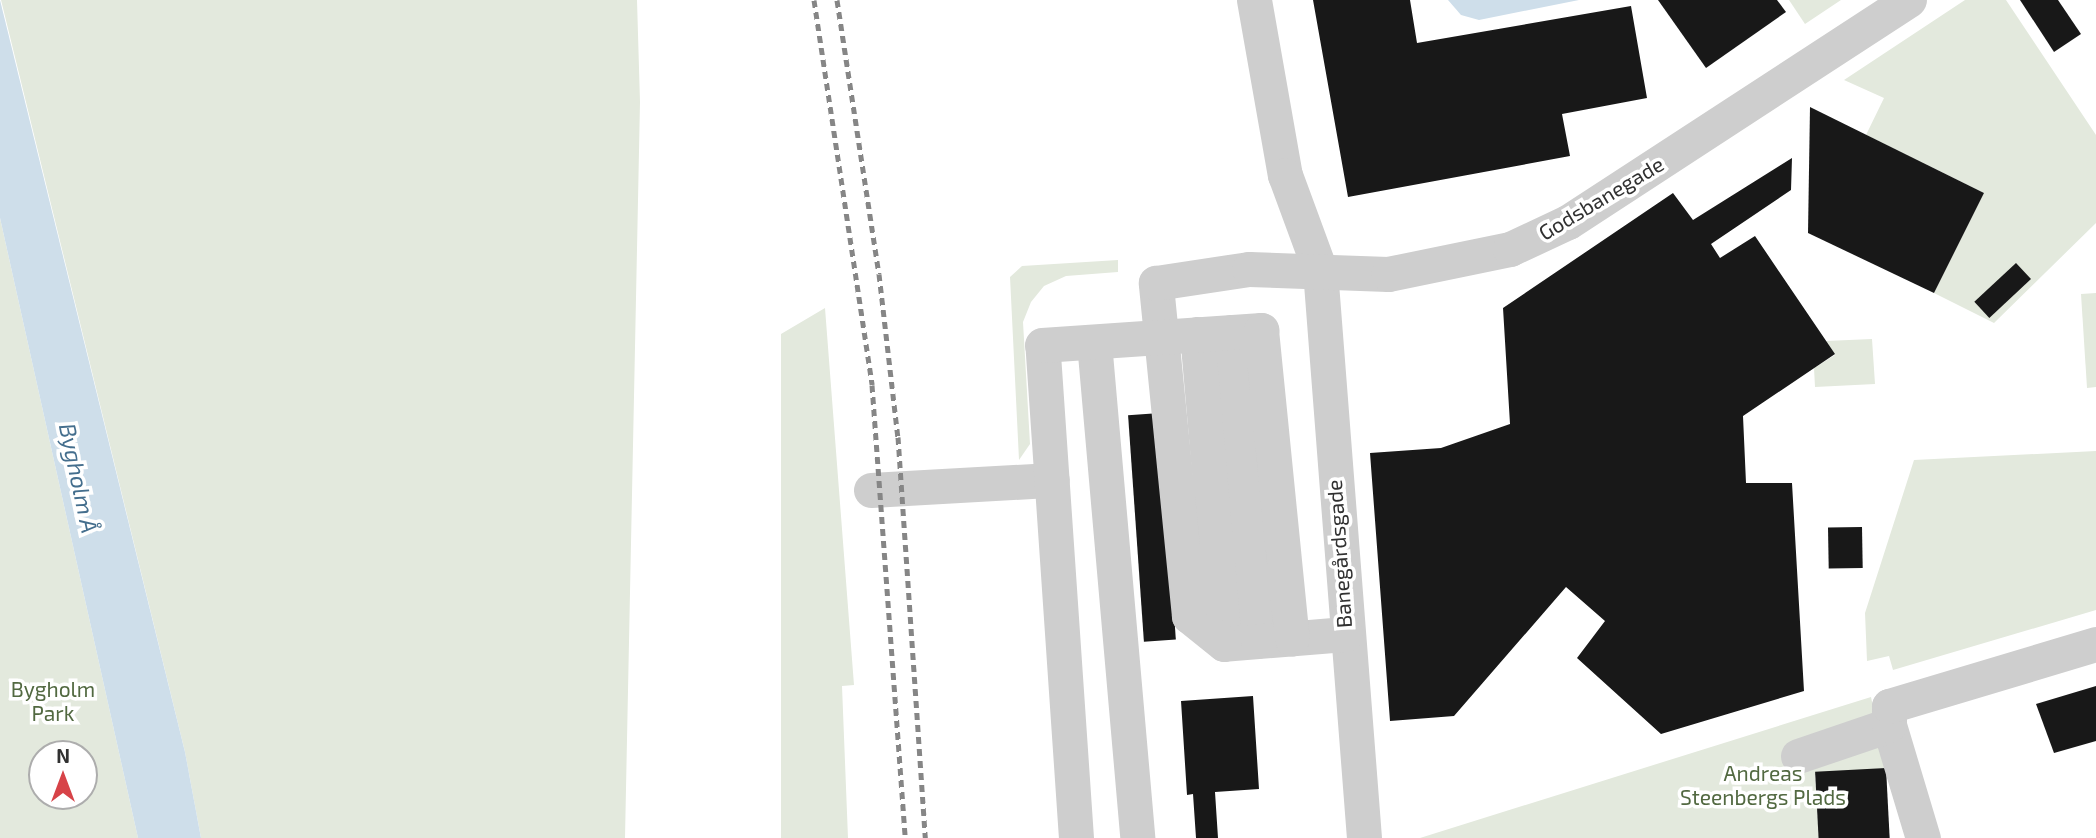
<!DOCTYPE html>
<meta charset="utf-8">
<style>
body{margin:0}
#map{position:relative;width:2096px;height:838px;overflow:hidden;background:#fff;font-family:"Exo 2",sans-serif}
div>[style]{position:absolute}
.green>*{inset:0;background:#e3e9dd}
.water>*{inset:0;background:#cedeea}
.building>*{inset:0;background:#181818;transform-origin:0 0}
.minor>*{height:35px;margin:-17.5px;padding:0 17.5px;transform-origin:17.5px;border-radius:17.5px;background:#cecece}
.rail>*{height:5px;margin-top:-2.5px;transform-origin:0;background:repeating-linear-gradient(90deg,#868686 0 7px,transparent 0 12px)}
span{translate:-50% -50%;white-space:nowrap;text-align:center;line-height:1.15;-webkit-text-stroke:7px #fff;paint-order:stroke}
.street-label{font-size:21px;color:#313131}
.park-label{font-size:21px;color:#526941}
.water-label{font-size:23px;color:#446e8d;font-style:italic}
.north{position:absolute;left:28px;top:740px;width:70px;height:70px;box-sizing:border-box;background:#fff;border:2px solid #adadad;border-radius:50%;rotate:0deg;font-size:19px;font-weight:700;line-height:28px;text-align:center;color:#313131}
.north::after{content:'';display:block;margin:auto;width:24px;height:32px;background:#d74348;clip-path:polygon(50% 0,100% 100%,50% 72%,0 100%)}
</style>
<div id="map">
<div class="green">
<i style="clip-path:polygon(1px 0,637px 0,640px 102px,625px 838px,201px 838px,185px 752px)"></i>
<i style="clip-path:polygon(1789px 0,1841px 0,1805px 24px)"></i>
<i style="clip-path:polygon(1965px 0,2006px 0,2096px 135px,2096px 223px,1994px 323px,1934px 293px,1984px 193px,1866px 135px,1884px 98px,1844px 80px)"></i>
<i style="clip-path:polygon(evenodd,0 218px,138px 838px,0 838px,0 218px,42px 754px,84px 754px,84px 796px,42px 796px,42px 754px)"></i>
<i style="clip-path:polygon(1118px 260px,1118px 272px,1066px 276px,1044px 286px,1031px 302px,1023px 322px,1030px 444px,1019px 460px,1010px 277px,1022px 266px)"></i>
<i style="clip-path:polygon(2096px 293px,2096px 387px,2087px 388px,2081px 294px)"></i>
<i style="clip-path:polygon(825px 308px,854px 685px,842px 686px,848px 838px,781px 838px,781px 334px)"></i>
<i style="clip-path:polygon(1872px 339px,1875px 384px,1815px 387px,1814px 368px,1835px 355px,1826px 341px)"></i>
<i style="clip-path:polygon(2096px 451px,2096px 610px,1893px 670px,1889px 656px,1867px 661px,1865px 613px,1914px 460px)"></i>
<i style="clip-path:polygon(1871px 697px,1886px 768px,1815px 775px,1819px 838px,1420px 838px)"></i>
</div>
<div class="water">
<i style="clip-path:polygon(0 0,185px 752px,201px 838px,138px 838px,0 218px)"></i>
<i style="clip-path:polygon(1448px 0,1579px 0,1479px 20px,1461px 15px)"></i>
</div>
<div class="building">
<i style="clip-path:polygon(1313px 0,1410px 0,1417px 43px,1631px 6px,1647px 98px,1562px 114px,1570px 156px,1348px 197px)"></i>
<i style="clip-path:polygon(1658px 0,1777px 0,1786px 12px,1706px 68px)"></i>
<i style="clip-path:polygon(2020px 0,2058px 0,2081px 34px,2054px 52px)"></i>
<i style="clip-path:polygon(1810px 107px,1984px 193px,1934px 293px,1808px 233px)"></i>
<i style="clip-path:polygon(1792px 158px,1791px 190px,1711px 244px,1720px 258px,1755px 236px,1835px 354px,1743px 416px,1746px 483px,1792px 483px,1804px 691px,1661px 734px,1577px 658px,1605px 621px,1566px 587px,1454px 716px,1390px 721px,1370px 453px,1441px 448px,1510px 424px,1503px 308px,1673px 193px,1693px 220px)"></i>
<i style="left:2016px;top:263px;width:22px;height:57px;rotate:47deg"></i>
<i style="left:1160px;top:413px;width:227px;height:32px;rotate:86deg"></i>
<i style="left:1862px;top:527px;width:41px;height:34px;rotate:89deg"></i>
<i style="clip-path:polygon(2096px 686px,2096px 741px,2054px 753px,2036px 704px)"></i>
<i style="clip-path:polygon(1253px 696px,1259px 789px,1215px 792px,1218px 838px,1196px 838px,1193px 794px,1187px 795px,1181px 701px)"></i>
<i style="left:1886px;top:768px;width:70px;height:71px;rotate:87deg"></i>
</div>
<div class="minor">
<i style="left:1254px;top:0;width:178px;rotate:80deg"></i>
<i style="left:1285px;top:175px;width:101px;rotate:69.8deg"></i>
<i style="left:1320px;top:270px;width:570px;rotate:85.57deg"></i>
<i style="left:1231px;top:332px;width:310px;rotate:85deg"></i>
<i style="left:1197px;top:334px;width:311px;rotate:85deg"></i>
<i style="left:1094px;top:342px;width:498px;rotate:85deg"></i>
<i style="left:871px;top:490px;width:181px;rotate:-3.2deg"></i>
<i style="left:1345px;top:634px;width:121px;rotate:175.3deg"></i>
<i style="left:1224px;top:644px;width:45px;rotate:-141.3deg"></i>
<i style="left:1189px;top:616px;width:335px;rotate:-95.7deg"></i>
<i style="left:1156px;top:283px;width:94px;rotate:-8.6deg"></i>
<i style="left:1249px;top:269px;width:139px;rotate:2.1deg"></i>
<i style="left:1388px;top:274px;width:125px;rotate:-11.6deg"></i>
<i style="left:1510px;top:249px;width:64px;rotate:-25deg"></i>
<i style="left:1568px;top:222px;width:407px;rotate:-33.1deg"></i>
<i style="left:1889px;top:725px;width:118px;rotate:73.3deg"></i>
<i style="left:1798px;top:756px;width:96px;rotate:-18.8deg"></i>
<i style="left:1889px;top:725px;width:19px;rotate:-90deg"></i>
<i style="left:1889px;top:706px;width:216px;rotate:-16.7deg"></i>
<i style="left:1076px;top:838px;width:494px;rotate:-93.9deg"></i>
<i style="left:1042px;top:345px;width:220px;rotate:-3.9deg"></i>
<i style="left:1261px;top:330px;width:310px;rotate:84.3deg"></i>
</div>
<div class="rail">
<i style="left:814px;top:0;width:389px;rotate:81.4deg"></i>
<i style="left:872px;top:385px;width:454px;rotate:85.8deg"></i>
<i style="left:837px;top:0;width:277px;rotate:81.3deg"></i>
<i style="left:879px;top:274px;width:164px;rotate:83.4deg"></i>
<i style="left:898px;top:437px;width:402px;rotate:86.1deg"></i>
</div>
<div class="street-label">
<span style="left:1601px;top:198px;rotate:-31deg">Godsbanegade</span>
<span style="left:1339px;top:554px;rotate:-94deg">Banegårdsgade</span>
</div>
<div class="park-label">
<span style="left:53px;top:701px">Bygholm<br>Park</span>
<span style="left:1763px;top:785px">Andreas<br>Steenbergs Plads</span>
</div>
<div class="water-label">
<span style="left:79px;top:478px;rotate:78deg">Bygholm Å</span>
</div>
<div class="north">N</div>
</div>
